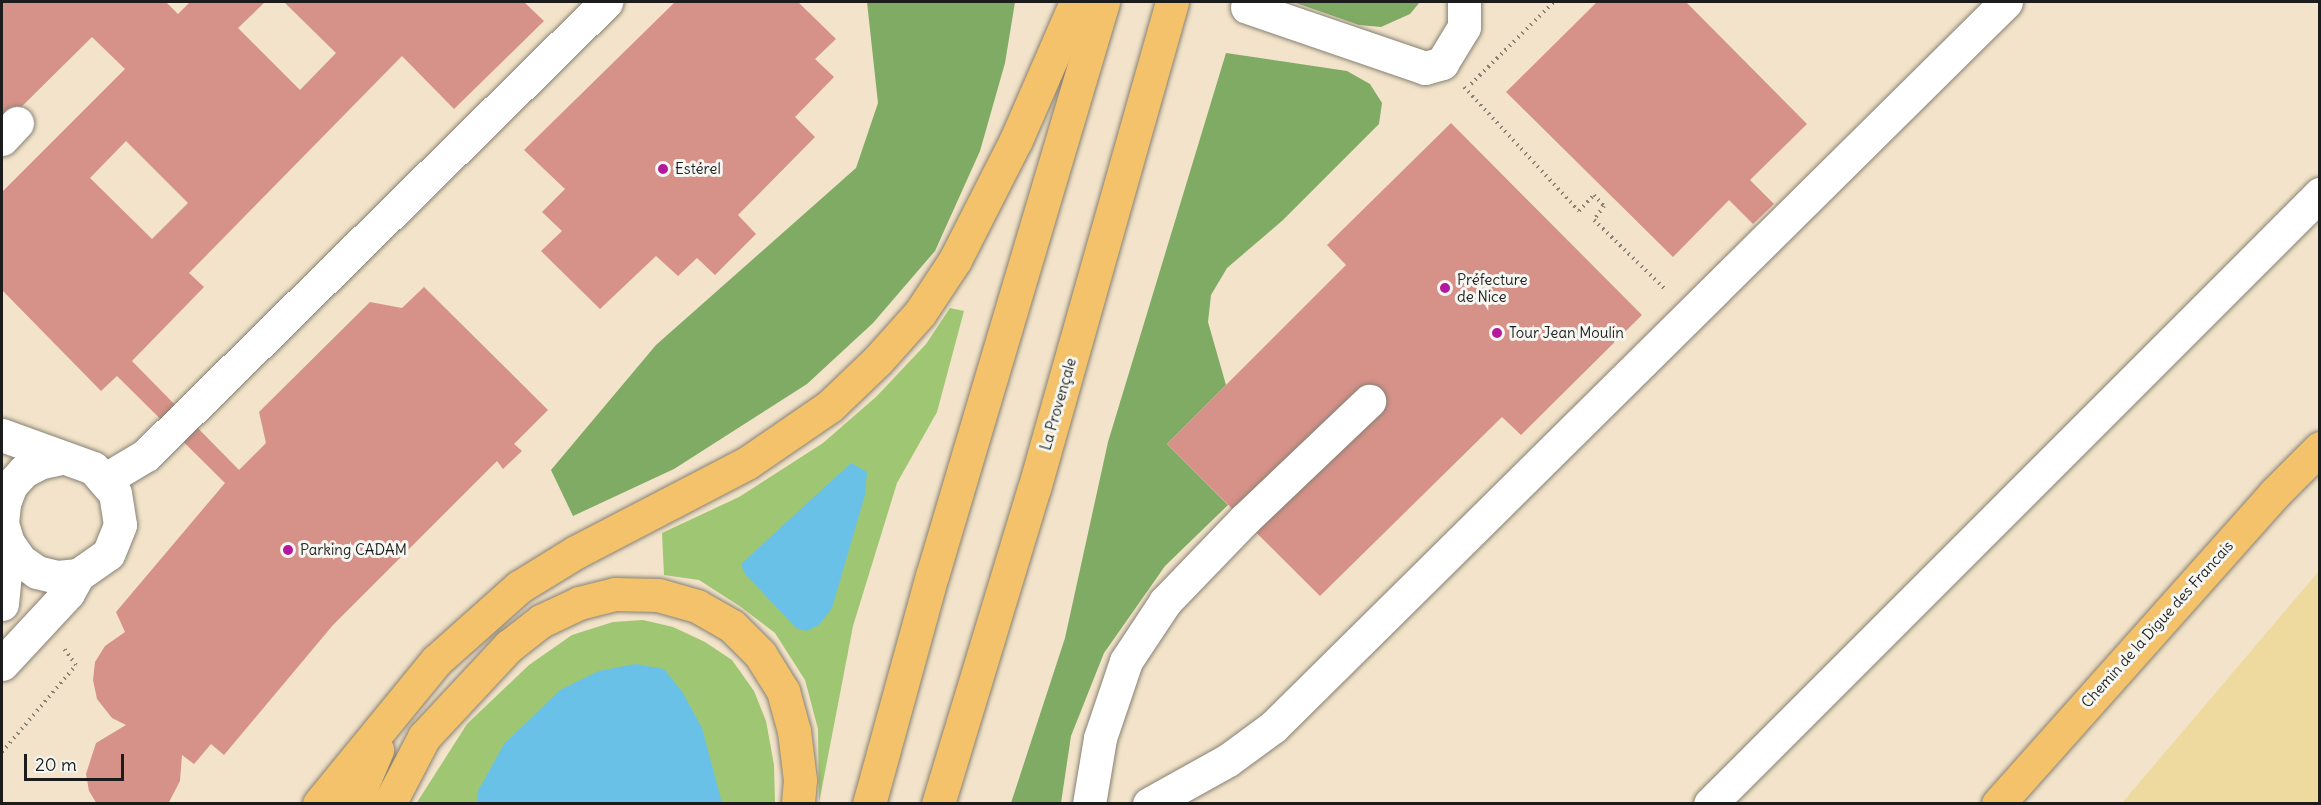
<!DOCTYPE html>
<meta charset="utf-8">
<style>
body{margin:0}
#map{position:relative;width:2321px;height:805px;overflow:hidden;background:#f2e3ca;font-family:Delius,sans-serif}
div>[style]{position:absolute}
.green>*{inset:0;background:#9fc672}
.forest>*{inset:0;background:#7fab64}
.sand>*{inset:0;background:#eeda9e}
.water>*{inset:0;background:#6ac1e7}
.building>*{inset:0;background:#d69189}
.path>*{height:4px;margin-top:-2px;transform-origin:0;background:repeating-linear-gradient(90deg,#878073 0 1.5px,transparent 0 6px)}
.roads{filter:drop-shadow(0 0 2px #878073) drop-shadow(0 0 2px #878073)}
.minor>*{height:33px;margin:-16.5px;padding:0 16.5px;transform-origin:16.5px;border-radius:16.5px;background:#fff}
.major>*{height:33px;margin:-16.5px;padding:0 16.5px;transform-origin:16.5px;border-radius:16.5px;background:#f3c26a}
.highway>*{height:33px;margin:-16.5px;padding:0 16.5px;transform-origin:16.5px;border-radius:16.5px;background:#f3c26a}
.dots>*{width:16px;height:16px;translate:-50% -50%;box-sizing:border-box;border:3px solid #f6f6f2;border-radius:50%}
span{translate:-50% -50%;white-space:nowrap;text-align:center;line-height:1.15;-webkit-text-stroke:6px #f6f6f2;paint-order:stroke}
.poi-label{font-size:15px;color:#1c1c1c}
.left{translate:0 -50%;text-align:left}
.street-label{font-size:15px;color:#1c1c1c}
.frame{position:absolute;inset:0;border:3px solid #1c1c1c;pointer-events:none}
.scale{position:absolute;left:24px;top:754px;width:100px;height:27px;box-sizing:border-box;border:3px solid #1c1c1c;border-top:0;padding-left:8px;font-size:18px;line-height:21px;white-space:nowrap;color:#1c1c1c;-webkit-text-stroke:4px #f6f6f2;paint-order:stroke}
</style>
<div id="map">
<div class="green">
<i style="clip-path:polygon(950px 308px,964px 311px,937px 412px,897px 483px,853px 626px,819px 803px,818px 729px,805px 680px,775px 633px,741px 607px,699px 580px,664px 575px,662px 533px,739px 497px,823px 443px,877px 396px,926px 344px)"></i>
<i style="clip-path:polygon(643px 620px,673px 627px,705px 642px,732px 660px,754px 691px,766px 721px,774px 765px,775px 803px,416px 804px,467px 724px,529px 665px,572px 635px,613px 622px)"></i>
</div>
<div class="forest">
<i style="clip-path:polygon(867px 2px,1015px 2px,1005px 63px,980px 151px,935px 251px,873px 323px,807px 384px,674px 469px,573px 516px,551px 470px,656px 345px,856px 168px,878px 103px)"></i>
<i style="clip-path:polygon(1293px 2px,1420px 2px,1410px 14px,1381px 27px,1359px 25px)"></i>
<i style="clip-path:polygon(1226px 53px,1347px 71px,1370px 84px,1382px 103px,1379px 124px,1283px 220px,1227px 268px,1211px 295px,1208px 322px,1226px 385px,1167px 444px,1228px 505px,1165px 566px,1104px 653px,1071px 736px,1061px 803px,1011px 803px,1065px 638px,1108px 442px)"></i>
</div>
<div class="sand">
<i style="clip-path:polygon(2319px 571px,2319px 803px,2122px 803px)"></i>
</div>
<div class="water">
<i style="clip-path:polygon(851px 463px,867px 472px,865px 495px,832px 608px,819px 625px,806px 631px,796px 628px,745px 574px,741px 564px)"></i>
<i style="clip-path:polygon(635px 664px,664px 669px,683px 693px,702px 728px,722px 803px,477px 803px,478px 791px,504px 744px,560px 690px,599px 671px)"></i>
</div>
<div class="building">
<i style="clip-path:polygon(evenodd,2px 2px,166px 2px,178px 14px,190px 2px,265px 2px,238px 28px,300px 90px,336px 53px,284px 2px,524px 2px,544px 21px,454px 109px,402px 56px,189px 273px,204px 287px,132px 361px,239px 470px,266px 443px,259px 412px,370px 302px,402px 308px,424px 287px,548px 410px,514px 444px,522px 451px,503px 469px,497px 461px,333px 625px,224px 755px,211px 744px,194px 764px,182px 755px,180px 781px,168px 804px,97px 804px,89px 791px,86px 774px,96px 743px,126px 725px,112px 718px,97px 699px,93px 680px,95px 662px,105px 646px,125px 632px,116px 612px,225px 483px,117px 376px,101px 391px,2px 290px,2px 192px,125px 69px,92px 37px,2px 126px,2px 2px,126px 141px,188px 203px,152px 239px,90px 178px,126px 141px)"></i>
<i style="clip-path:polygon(675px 2px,798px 2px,836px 39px,815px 59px,834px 77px,795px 117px,815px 137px,738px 215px,756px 234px,715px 275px,697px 258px,678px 276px,656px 256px,600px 309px,541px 251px,562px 231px,542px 212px,565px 189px,524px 150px)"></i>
<i style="clip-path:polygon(1597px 2px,1686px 2px,1807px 124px,1750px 180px,1774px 204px,1753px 224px,1729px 200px,1673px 257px,1506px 92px)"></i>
<i style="clip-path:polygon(1451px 123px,1642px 315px,1521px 435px,1502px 417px,1320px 596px,1167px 444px,1346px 265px,1327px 245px)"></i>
</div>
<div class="path">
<i style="left:1471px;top:84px;width:117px;rotate:-44.7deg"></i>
<i style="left:1464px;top:87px;width:169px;rotate:47.2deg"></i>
<i style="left:1579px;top:211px;width:22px;rotate:-47deg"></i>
<i style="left:1594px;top:195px;width:15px;rotate:48deg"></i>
<i style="left:1604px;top:206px;width:17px;rotate:126deg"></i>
<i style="left:1594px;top:220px;width:100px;rotate:44.2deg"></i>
<i style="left:2px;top:752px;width:114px;rotate:-49.6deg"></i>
<i style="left:76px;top:665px;width:22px;rotate:-126deg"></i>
</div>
<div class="roads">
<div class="minor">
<i style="left:1247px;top:7px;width:188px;rotate:18.9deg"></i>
<i style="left:1425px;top:68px;width:18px;rotate:-16deg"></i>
<i style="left:1442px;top:63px;width:42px;rotate:-58.6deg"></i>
<i style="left:1464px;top:27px;width:25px;rotate:-90deg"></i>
<i style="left:2px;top:139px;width:22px;rotate:-47deg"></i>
<i style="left:2px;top:435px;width:97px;rotate:19.9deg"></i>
<i style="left:93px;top:468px;width:33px;rotate:49deg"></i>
<i style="left:115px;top:493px;width:32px;rotate:81deg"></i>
<i style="left:120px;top:525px;width:31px;rotate:112deg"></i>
<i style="left:108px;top:554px;width:37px;rotate:145deg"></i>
<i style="left:78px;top:575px;width:21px;rotate:175deg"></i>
<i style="left:57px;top:577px;width:21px;rotate:-166deg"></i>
<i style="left:37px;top:572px;width:21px;rotate:-145deg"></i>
<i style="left:20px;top:560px;width:21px;rotate:-125deg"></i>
<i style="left:8px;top:543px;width:21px;rotate:-107deg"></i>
<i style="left:2px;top:523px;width:20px;rotate:-84deg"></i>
<i style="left:4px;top:503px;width:19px;rotate:-69deg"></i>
<i style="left:11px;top:485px;width:19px;rotate:-47deg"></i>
<i style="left:24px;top:471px;width:20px;rotate:-27deg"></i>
<i style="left:42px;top:462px;width:19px;rotate:-12deg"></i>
<i style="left:106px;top:479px;width:47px;rotate:-31deg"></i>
<i style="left:146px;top:455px;width:646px;rotate:-44.56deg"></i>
<i style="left:2px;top:604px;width:61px;rotate:-84.4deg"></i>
<i style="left:2px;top:664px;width:97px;rotate:-47.1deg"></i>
<i style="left:68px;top:593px;width:21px;rotate:-61deg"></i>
<i style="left:1089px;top:804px;width:67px;rotate:-80.5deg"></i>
<i style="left:1100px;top:738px;width:81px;rotate:-71.3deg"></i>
<i style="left:1126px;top:661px;width:71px;rotate:-56.5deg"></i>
<i style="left:1165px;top:602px;width:114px;rotate:-46.1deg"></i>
<i style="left:1244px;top:520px;width:173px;rotate:-43.6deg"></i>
<i style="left:1149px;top:804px;width:90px;rotate:-29.1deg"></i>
<i style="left:1228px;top:760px;width:56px;rotate:-36.3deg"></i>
<i style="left:1273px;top:727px;width:1031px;rotate:-44.69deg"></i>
<i style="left:1710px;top:804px;width:863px;rotate:-45deg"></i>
</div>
<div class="major">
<i style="left:1998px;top:804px;width:415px;rotate:-48.3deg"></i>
<i style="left:2274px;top:494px;width:65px;rotate:-45deg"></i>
</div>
<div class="highway">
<i style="left:319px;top:804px;width:186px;rotate:-50.7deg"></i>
<i style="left:437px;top:660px;width:110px;rotate:-41.7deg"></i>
<i style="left:519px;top:587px;width:67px;rotate:-31.6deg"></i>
<i style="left:576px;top:552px;width:193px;rotate:-27.5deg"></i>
<i style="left:747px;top:463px;width:101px;rotate:-34.5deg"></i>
<i style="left:830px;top:406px;width:66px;rotate:-43.8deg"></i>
<i style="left:878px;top:360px;width:63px;rotate:-48.2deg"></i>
<i style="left:920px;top:313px;width:64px;rotate:-56.6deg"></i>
<i style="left:955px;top:260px;width:135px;rotate:-63.1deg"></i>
<i style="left:1016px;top:140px;width:150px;rotate:-66.5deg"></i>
<i style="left:354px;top:804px;width:59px;rotate:-66.9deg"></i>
<i style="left:389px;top:804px;width:76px;rotate:-62.4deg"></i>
<i style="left:424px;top:737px;width:125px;rotate:-47deg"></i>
<i style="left:509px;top:646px;width:41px;rotate:-38deg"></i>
<i style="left:541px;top:621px;width:42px;rotate:-25.3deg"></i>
<i style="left:579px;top:603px;width:37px;rotate:-14deg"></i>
<i style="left:615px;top:594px;width:43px;rotate:1.3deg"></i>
<i style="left:658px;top:595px;width:41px;rotate:15.8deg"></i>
<i style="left:697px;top:606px;width:40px;rotate:29.7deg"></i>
<i style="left:732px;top:626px;width:40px;rotate:45deg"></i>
<i style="left:760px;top:654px;width:44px;rotate:58.1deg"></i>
<i style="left:783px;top:691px;width:41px;rotate:74.6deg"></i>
<i style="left:794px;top:731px;width:49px;rotate:83deg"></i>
<i style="left:800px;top:780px;width:24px;rotate:95deg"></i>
<i style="left:869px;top:804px;width:237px;rotate:-74.6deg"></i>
<i style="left:932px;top:576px;width:599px;rotate:-73.41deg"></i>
<i style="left:938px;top:804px;width:329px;rotate:-73.1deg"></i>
<i style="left:1034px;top:489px;width:506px;rotate:-74.18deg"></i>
</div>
</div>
<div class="dots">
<i style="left:663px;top:169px;background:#b5179e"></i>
<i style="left:1445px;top:288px;background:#b5179e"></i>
<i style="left:1497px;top:333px;background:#b5179e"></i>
<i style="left:288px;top:550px;background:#b5179e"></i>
</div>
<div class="poi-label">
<span class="left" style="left:675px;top:169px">Estérel</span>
<span class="left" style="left:1457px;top:288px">Préfecture<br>de Nice</span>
<span class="left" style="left:1509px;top:333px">Tour Jean Moulin</span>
<span class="left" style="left:300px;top:550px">Parking CADAM</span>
</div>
<div class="street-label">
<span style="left:1058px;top:404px;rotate:-74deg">La Provençale</span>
<span style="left:2157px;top:624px;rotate:-48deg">Chemin de la Digue des Francais</span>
</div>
<div class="frame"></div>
<div class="scale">20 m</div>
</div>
